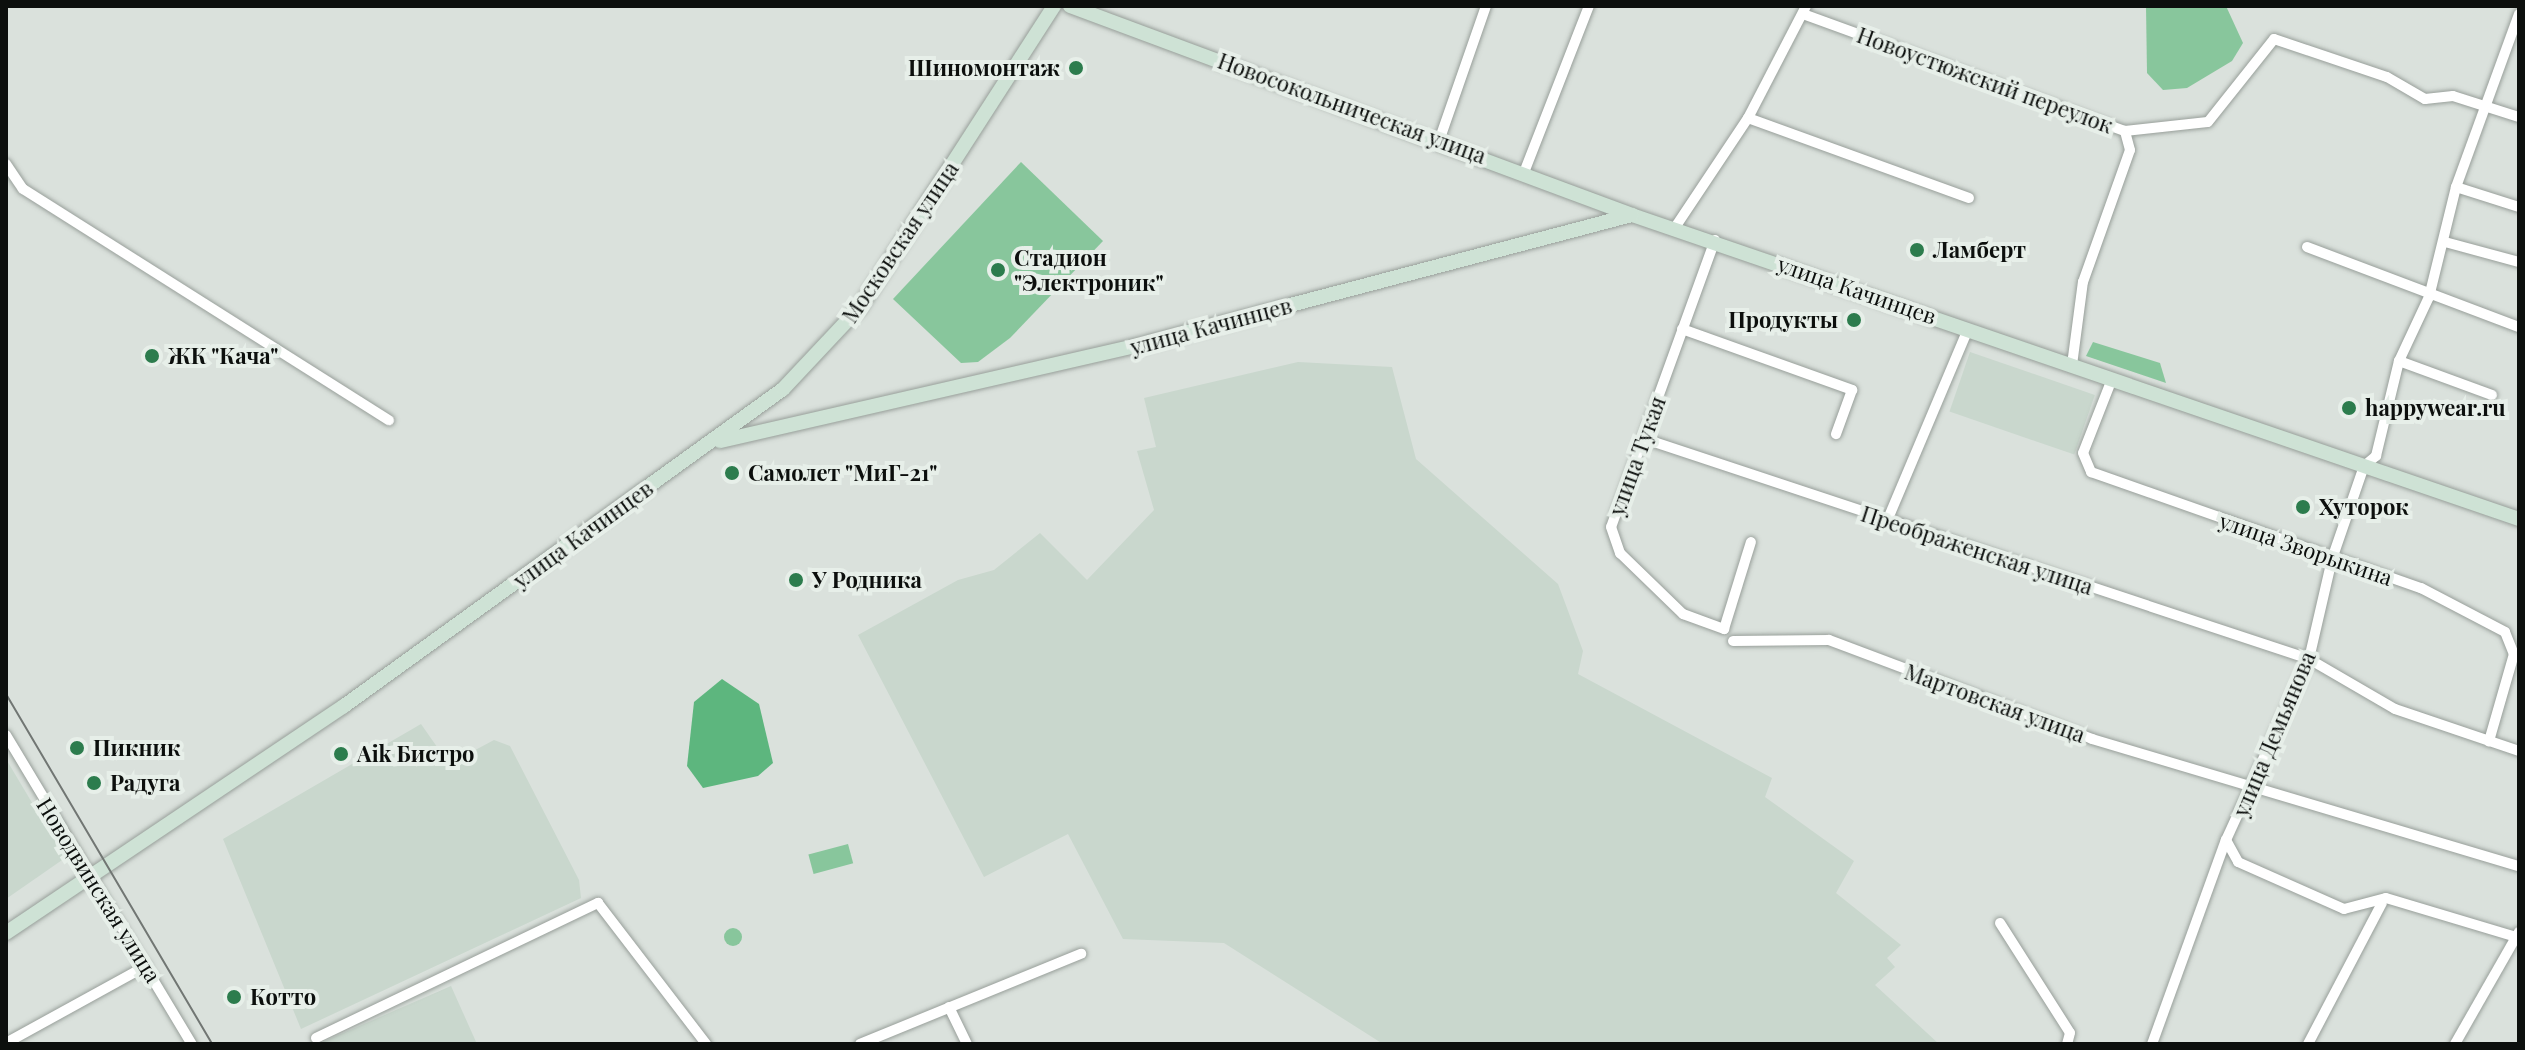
<!DOCTYPE html>
<meta charset="utf-8">
<style>
body{margin:0}
#map{position:relative;width:2525px;height:1050px;overflow:hidden;background:#dae1dc;font-family:"Playfair Display",serif}
div>[style]{position:absolute}
.built>*{inset:0;background:#c9d7cd;transform-origin:0 0}
.green>*{inset:0;background:#88c69c;transform-origin:0 0}
.round{border-radius:50%}
.water>*{inset:0;background:#5db67e}
.roads{filter:drop-shadow(0 0 2px #989f9a) drop-shadow(0 0 2px #989f9a)}
.minor>*{height:10px;margin:-5px;padding:0 5px;transform-origin:5px;border-radius:5px;background:#fff}
.secondary>*{height:14px;margin:-7px;padding:0 7px;transform-origin:7px;border-radius:7px;background:#cee2d5}
.tram>*{height:2px;margin:-1px;padding:0 1px;transform-origin:1px;border-radius:1px;background:#717673}
.dots>*{width:22px;height:22px;translate:-50% -50%;box-sizing:border-box;border:4px solid #e7efe9;border-radius:50%}
span{translate:-50% -50%;white-space:nowrap;text-align:center;line-height:1.15;-webkit-text-stroke:8px #e7efe9;paint-order:stroke}
.poi-label{font-size:22px;color:#0c0f0d;font-weight:700}
.right{translate:-100% -50%;text-align:right}
.left{translate:0 -50%;text-align:left}
.street-label{font-size:22px;color:#0c0f0d}
.frame{position:absolute;inset:0;border:8px solid #0c0f0d;pointer-events:none}
</style>
<div id="map">
<div class="built">
<i style="left:1970px;top:352px;width:132px;height:63px;rotate:19deg"></i>
<i style="clip-path:polygon(1298px 362px,1392px 367px,1416px 459px,1558px 584px,1583px 651px,1578px 674px,1772px 778px,1765px 797px,1854px 861px,1836px 893px,1901px 945px,1887px 958px,1895px 967px,1875px 985px,1939px 1044px,1383px 1044px,1224px 943px,1123px 939px,1068px 834px,984px 877px,858px 635px,958px 580px,994px 570px,1040px 533px,1087px 580px,1154px 510px,1137px 451px,1156px 447px,1144px 398px)"></i>
<i style="clip-path:polygon(421px 724px,449px 764px,494px 740px,510px 746px,579px 880px,581px 898px,301px 1029px,223px 839px)"></i>
<i style="clip-path:polygon(6px 759px,65px 858px,6px 899px)"></i>
<i style="clip-path:polygon(451px 986px,477px 1044px,318px 1044px)"></i>
</div>
<div class="green">
<i style="clip-path:polygon(2146px 6px,2226px 6px,2243px 43px,2232px 61px,2187px 88px,2163px 90px,2147px 73px)"></i>
<i style="clip-path:polygon(1021px 162px,1103px 241px,1010px 338px,978px 362px,961px 363px,893px 299px)"></i>
<i style="clip-path:polygon(2093px 342px,2160px 363px,2166px 383px,2086px 356px)"></i>
<i style="left:848px;top:844px;width:20px;height:41px;rotate:75deg"></i>
<i class="round" style="left:724px;top:928px;width:18px;height:18px"></i>
</div>
<div class="water">
<i style="clip-path:polygon(722px 679px,759px 704px,773px 763px,758px 776px,703px 788px,687px 766px,694px 702px)"></i>
</div>
<div class="roads">
<div class="minor">
<i style="left:1803px;top:14px;width:343px;rotate:20deg"></i>
<i style="left:2125px;top:131px;width:83px;rotate:-6.2deg"></i>
<i style="left:2208px;top:122px;width:106px;rotate:-51.5deg"></i>
<i style="left:2274px;top:39px;width:119px;rotate:18.6deg"></i>
<i style="left:2387px;top:77px;width:44px;rotate:30.1deg"></i>
<i style="left:2425px;top:99px;width:28px;rotate:-6deg"></i>
<i style="left:2453px;top:96px;width:69px;rotate:17.7deg"></i>
<i style="left:1748px;top:118px;width:235px;rotate:19.9deg"></i>
<i style="left:1439px;top:141px;width:143px;rotate:-70.8deg"></i>
<i style="left:6px;top:164px;width:30px;rotate:56deg"></i>
<i style="left:23px;top:189px;width:433px;rotate:32.3deg"></i>
<i style="left:1525px;top:170px;width:176px;rotate:-68.7deg"></i>
<i style="left:2456px;top:187px;width:66px;rotate:17.6deg"></i>
<i style="left:1676px;top:226px;width:130px;rotate:-56.3deg"></i>
<i style="left:1748px;top:118px;width:126px;rotate:-62.6deg"></i>
<i style="left:1715px;top:240px;width:305px;rotate:109.9deg"></i>
<i style="left:1611px;top:527px;width:28px;rotate:71deg"></i>
<i style="left:1620px;top:553px;width:88px;rotate:44.1deg"></i>
<i style="left:1683px;top:614px;width:44px;rotate:20.1deg"></i>
<i style="left:1724px;top:629px;width:91px;rotate:-72.8deg"></i>
<i style="left:2445px;top:242px;width:77px;rotate:15.1deg"></i>
<i style="left:2307px;top:247px;width:227px;rotate:20.7deg"></i>
<i style="left:1682px;top:329px;width:181px;rotate:19.7deg"></i>
<i style="left:1852px;top:390px;width:47px;rotate:110deg"></i>
<i style="left:2399px;top:361px;width:99px;rotate:20.1deg"></i>
<i style="left:2072px;top:365px;width:84px;rotate:-82.5deg"></i>
<i style="left:2083px;top:282px;width:140px;rotate:-70.4deg"></i>
<i style="left:2130px;top:150px;width:20px;rotate:-105deg"></i>
<i style="left:2112px;top:379px;width:79px;rotate:111.4deg"></i>
<i style="left:2083px;top:453px;width:21px;rotate:67deg"></i>
<i style="left:2091px;top:472px;width:350px;rotate:19.4deg"></i>
<i style="left:2421px;top:588px;width:95px;rotate:27.6deg"></i>
<i style="left:2505px;top:632px;width:24px;rotate:68deg"></i>
<i style="left:2514px;top:654px;width:91px;rotate:106deg"></i>
<i style="left:1645px;top:439px;width:699px;rotate:18.33deg"></i>
<i style="left:2309px;top:659px;width:99px;rotate:30.2deg"></i>
<i style="left:2395px;top:709px;width:131px;rotate:18.7deg"></i>
<i style="left:1887px;top:521px;width:208px;rotate:-67.1deg"></i>
<i style="left:1733px;top:641px;width:96px;rotate:-0.6deg"></i>
<i style="left:1829px;top:640px;width:281px;rotate:20.6deg"></i>
<i style="left:2092px;top:739px;width:445px;rotate:16.6deg"></i>
<i style="left:6px;top:735px;width:361px;rotate:59deg"></i>
<i style="left:2226px;top:840px;width:25px;rotate:61deg"></i>
<i style="left:2238px;top:862px;width:116px;rotate:23.9deg"></i>
<i style="left:2344px;top:909px;width:43px;rotate:-14.7deg"></i>
<i style="left:2386px;top:898px;width:136px;rotate:16.7deg"></i>
<i style="left:2000px;top:923px;width:130px;rotate:57.5deg"></i>
<i style="left:2070px;top:1033px;width:11px;rotate:105deg"></i>
<i style="left:949px;top:1007px;width:41px;rotate:64.1deg"></i>
<i style="left:316px;top:1038px;width:313px;rotate:-25.6deg"></i>
<i style="left:598px;top:903px;width:178px;rotate:52.5deg"></i>
<i style="left:6px;top:1043px;width:160px;rotate:-28.8deg"></i>
<i style="left:860px;top:1044px;width:239px;rotate:-22.2deg"></i>
<i style="left:2152px;top:1044px;width:217px;rotate:-70.1deg"></i>
<i style="left:2226px;top:840px;width:199px;rotate:-65.4deg"></i>
<i style="left:2309px;top:659px;width:103px;rotate:-77deg"></i>
<i style="left:2332px;top:559px;width:98px;rotate:-71deg"></i>
<i style="left:2364px;top:466px;width:16px;rotate:-40deg"></i>
<i style="left:2376px;top:456px;width:98px;rotate:-76.4deg"></i>
<i style="left:2399px;top:361px;width:71px;rotate:-64.9deg"></i>
<i style="left:2429px;top:297px;width:113px;rotate:-76.2deg"></i>
<i style="left:2456px;top:187px;width:184px;rotate:-70deg"></i>
<i style="left:2308px;top:1044px;width:159px;rotate:-62.3deg"></i>
<i style="left:2455px;top:1044px;width:129px;rotate:-60.3deg"></i>
</div>
<div class="secondary">
<i style="left:1070px;top:6px;width:600px;rotate:20.4deg"></i>
<i style="left:1632px;top:215px;width:938px;rotate:18.92deg"></i>
<i style="left:720px;top:441px;width:426px;rotate:-12.9deg"></i>
<i style="left:1135px;top:346px;width:514px;rotate:-14.77deg"></i>
<i style="left:6px;top:933px;width:407px;rotate:-33.9deg"></i>
<i style="left:344px;top:706px;width:541px;rotate:-35.83deg"></i>
<i style="left:783px;top:389px;width:112px;rotate:-46.8deg"></i>
<i style="left:860px;top:307px;width:358px;rotate:-57.2deg"></i>
</div>
</div>
<div class="tram">
<i style="left:6px;top:694px;width:406px;rotate:59.5deg"></i>
</div>
<div class="dots">
<i style="left:1076px;top:68px;background:#2c7c4d"></i>
<i style="left:1917px;top:250px;background:#2c7c4d"></i>
<i style="left:998px;top:270px;background:#2c7c4d"></i>
<i style="left:1854px;top:320px;background:#2c7c4d"></i>
<i style="left:152px;top:356px;background:#2c7c4d"></i>
<i style="left:2349px;top:408px;background:#2c7c4d"></i>
<i style="left:732px;top:473px;background:#2c7c4d"></i>
<i style="left:2303px;top:507px;background:#2c7c4d"></i>
<i style="left:796px;top:580px;background:#2c7c4d"></i>
<i style="left:77px;top:748px;background:#2c7c4d"></i>
<i style="left:341px;top:754px;background:#2c7c4d"></i>
<i style="left:94px;top:783px;background:#2c7c4d"></i>
<i style="left:234px;top:997px;background:#2c7c4d"></i>
</div>
<div class="poi-label">
<span class="right" style="left:1060px;top:68px">Шиномонтаж</span>
<span class="left" style="left:1933px;top:250px">Ламберт</span>
<span class="left" style="left:1014px;top:270px">Стадион<br>"Электроник"</span>
<span class="right" style="left:1838px;top:320px">Продукты</span>
<span class="left" style="left:168px;top:356px">ЖК "Кача"</span>
<span class="left" style="left:2365px;top:408px">happywear.ru</span>
<span class="left" style="left:748px;top:473px">Самолет "МиГ-21"</span>
<span class="left" style="left:2319px;top:507px">Хуторок</span>
<span class="left" style="left:812px;top:580px">У Родника</span>
<span class="left" style="left:93px;top:748px">Пикник</span>
<span class="left" style="left:357px;top:754px">Aik Бистро</span>
<span class="left" style="left:110px;top:783px">Радуга</span>
<span class="left" style="left:250px;top:997px">Котто</span>
</div>
<div class="street-label">
<span style="left:1985px;top:80px;rotate:20deg">Новоустюжский переулок</span>
<span style="left:1352px;top:108px;rotate:20deg">Новосокольническая улица</span>
<span style="left:900px;top:242px;rotate:-56deg">Московская улица</span>
<span style="left:1857px;top:290px;rotate:19deg">улица Качинцев</span>
<span style="left:1211px;top:326px;rotate:-15deg">улица Качинцев</span>
<span style="left:1637px;top:456px;rotate:-70deg">улица Тукая</span>
<span style="left:583px;top:534px;rotate:-36deg">улица Качинцев</span>
<span style="left:2306px;top:549px;rotate:19deg">улица Зворыкина</span>
<span style="left:1977px;top:550px;rotate:18deg">Преображенская улица</span>
<span style="left:1995px;top:703px;rotate:20deg">Мартовская улица</span>
<span style="left:2274px;top:734px;rotate:-67deg">улица Демьянова</span>
<span style="left:99px;top:890px;rotate:58deg">Новодвинская улица</span>
</div>
<div class="frame"></div>
</div>
